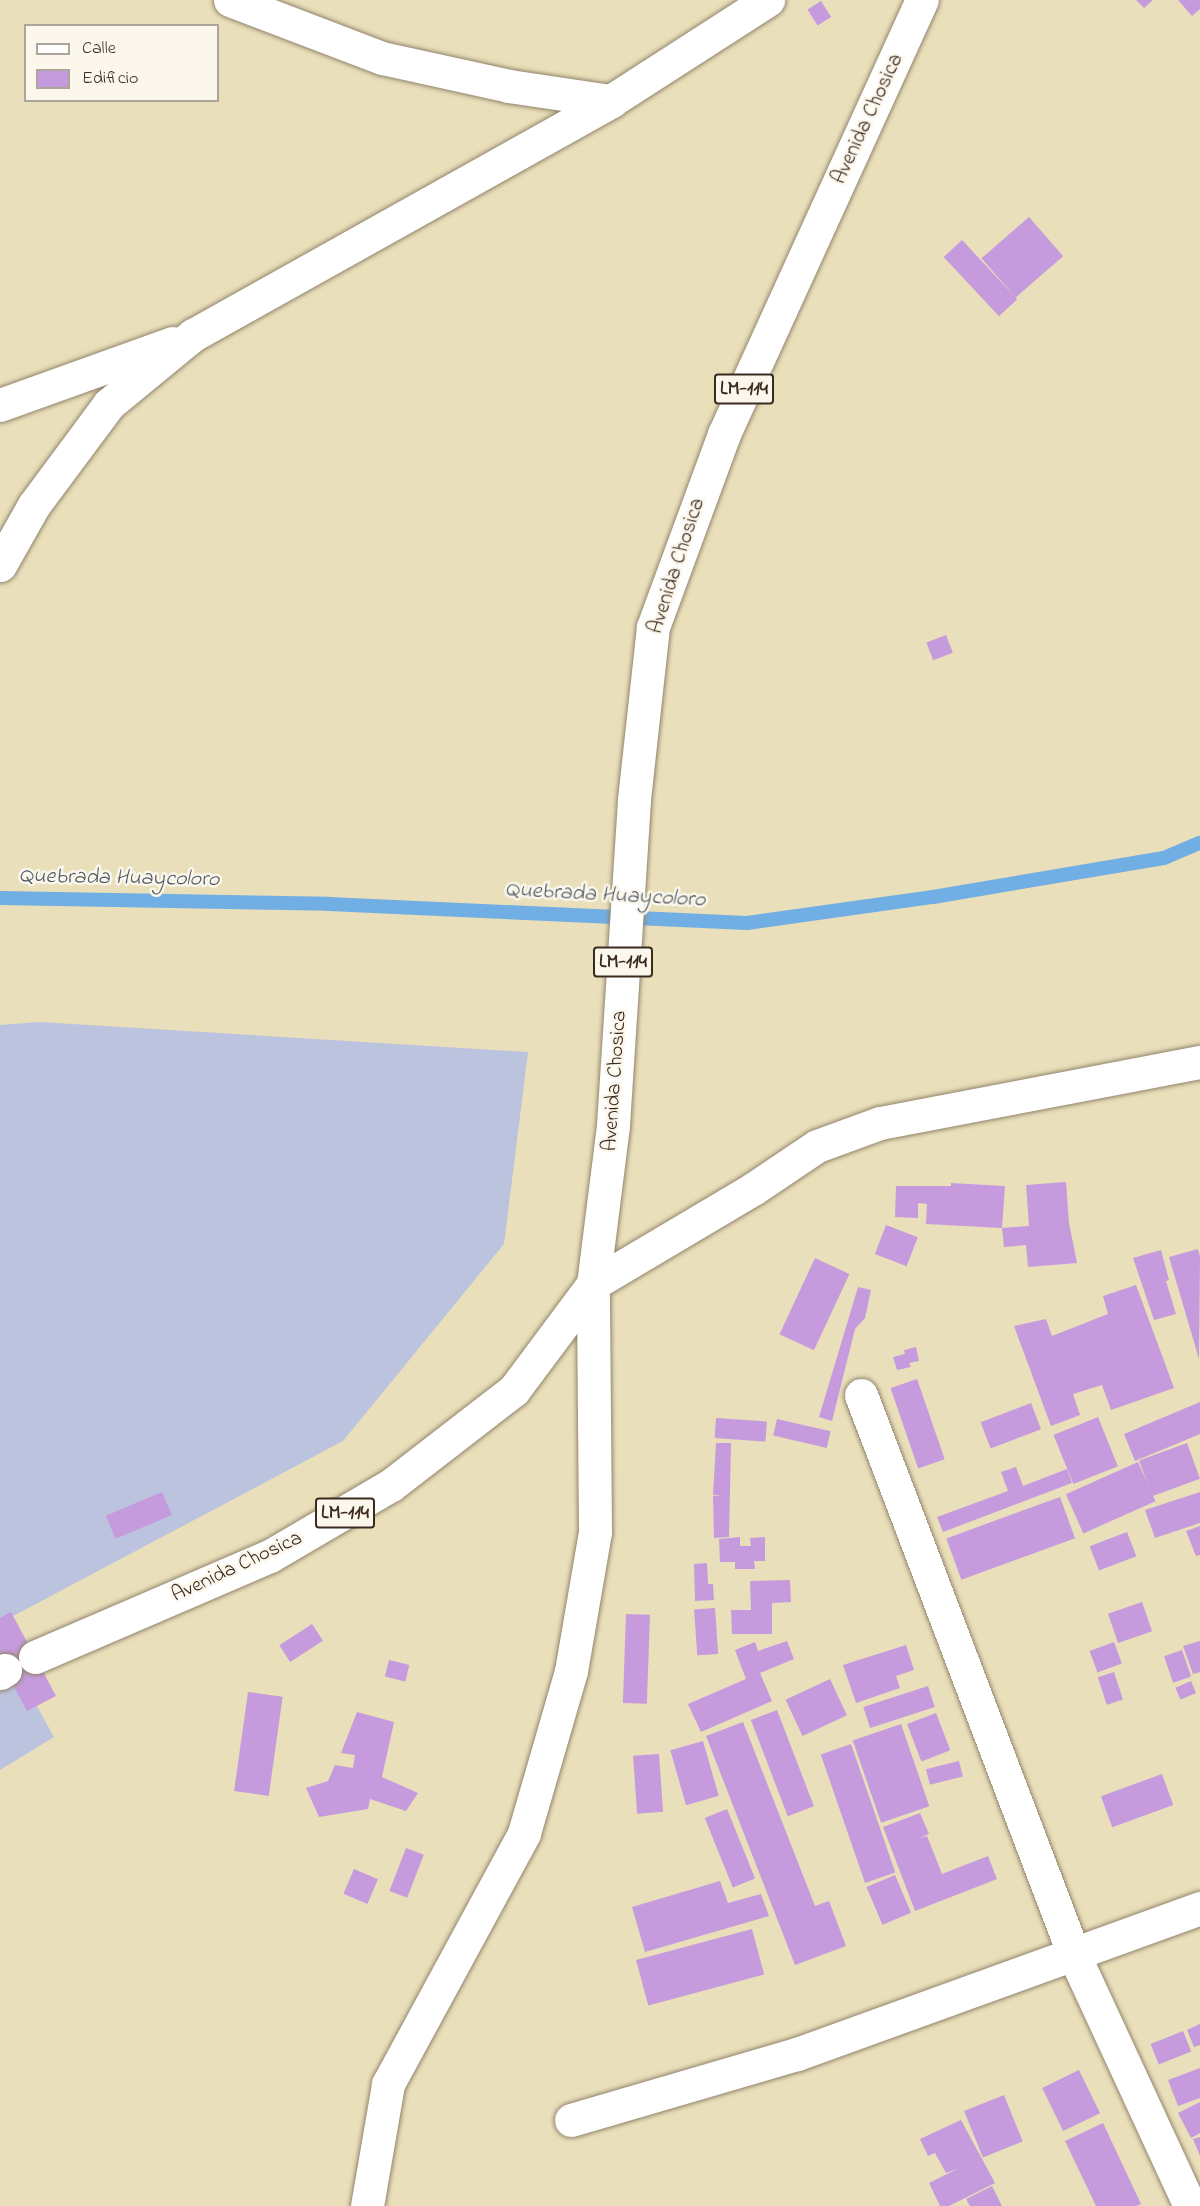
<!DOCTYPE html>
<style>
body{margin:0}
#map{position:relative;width:1200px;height:2206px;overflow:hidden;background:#e9dfba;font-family:"Indie Flower",sans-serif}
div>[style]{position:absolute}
.industrial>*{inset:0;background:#bcc3de}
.stream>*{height:14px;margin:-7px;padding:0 7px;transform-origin:7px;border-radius:7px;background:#71aee3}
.building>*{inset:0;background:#c59bde;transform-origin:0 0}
.roads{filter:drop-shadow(0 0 2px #92846c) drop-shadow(0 0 2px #92846c)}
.minor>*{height:33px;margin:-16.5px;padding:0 16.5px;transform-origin:16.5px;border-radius:16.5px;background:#fff}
.major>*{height:33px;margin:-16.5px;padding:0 16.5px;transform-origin:16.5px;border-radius:16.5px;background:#fff}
span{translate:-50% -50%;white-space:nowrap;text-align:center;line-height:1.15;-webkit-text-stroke:5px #fbf7ec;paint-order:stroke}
.shield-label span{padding:2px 4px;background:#fbf7ec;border:2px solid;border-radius:4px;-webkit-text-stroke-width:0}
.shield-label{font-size:20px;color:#3b2a1e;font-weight:700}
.street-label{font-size:21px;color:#3b2a1e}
.water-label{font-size:22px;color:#4e5863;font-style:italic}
.legend{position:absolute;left:24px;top:24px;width:195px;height:78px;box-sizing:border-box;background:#fbf7ec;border:2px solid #aea59a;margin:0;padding:8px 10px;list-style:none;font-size:18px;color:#3b2a1e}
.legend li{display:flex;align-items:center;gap:12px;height:30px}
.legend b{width:30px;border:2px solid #aea59a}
</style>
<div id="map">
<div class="industrial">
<i style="clip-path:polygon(40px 1022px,528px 1052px,504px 1244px,343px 1441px,0 1623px,0 1025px)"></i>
<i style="clip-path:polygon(0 1640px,54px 1737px,0 1770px)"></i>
</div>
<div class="stream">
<i style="left:0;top:898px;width:329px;rotate:1deg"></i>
<i style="left:329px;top:904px;width:418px;rotate:2.6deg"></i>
<i style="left:747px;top:923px;width:188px;rotate:-8deg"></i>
<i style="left:933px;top:897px;width:234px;rotate:-9.6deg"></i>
<i style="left:1164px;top:858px;width:39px;rotate:-23deg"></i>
</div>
<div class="building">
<i style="clip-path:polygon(1136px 0,1153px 0,1144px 8px)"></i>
<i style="clip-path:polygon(1178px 0,1200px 0,1200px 9px,1192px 16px)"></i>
<i style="left:821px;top:1px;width:19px;height:16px;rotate:58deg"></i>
<i style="left:1029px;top:217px;width:52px;height:63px;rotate:49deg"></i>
<i style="left:962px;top:240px;width:81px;height:25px;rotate:47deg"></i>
<i style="left:946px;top:635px;width:19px;height:21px;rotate:69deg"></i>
<i style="clip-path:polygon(1066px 1182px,1069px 1223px,1077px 1263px,1028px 1267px,1026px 1245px,1004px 1247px,1002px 1228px,1029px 1226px,1026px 1185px)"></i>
<i style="clip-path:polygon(951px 1183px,1005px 1186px,1002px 1228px,926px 1224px,927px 1204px,918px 1203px,918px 1218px,895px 1217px,896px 1186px,951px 1186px)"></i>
<i style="left:886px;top:1225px;width:34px;height:31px;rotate:21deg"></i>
<i style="clip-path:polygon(1198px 1249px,1200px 1257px,1199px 1359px,1169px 1257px)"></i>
<i style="clip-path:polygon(1161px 1250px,1169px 1280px,1166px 1281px,1176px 1314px,1154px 1320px,1133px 1258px)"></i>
<i style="left:815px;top:1258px;width:38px;height:84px;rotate:25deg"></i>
<i style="clip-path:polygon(1136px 1285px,1174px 1388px,1111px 1410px,1102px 1385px,1073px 1394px,1080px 1415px,1051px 1426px,1014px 1326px,1046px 1319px,1052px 1336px,1108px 1314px,1103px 1296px)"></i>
<i style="clip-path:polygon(858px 1287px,871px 1290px,865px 1318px,855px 1329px,832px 1421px,819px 1417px)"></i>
<i style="clip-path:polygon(916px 1347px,919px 1361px,909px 1363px,911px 1367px,897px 1370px,893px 1357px,905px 1354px,904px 1350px)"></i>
<i style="left:917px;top:1379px;width:85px;height:28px;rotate:71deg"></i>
<i style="clip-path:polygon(1200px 1402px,1200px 1434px,1135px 1461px,1124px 1434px)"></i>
<i style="left:1031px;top:1403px;width:28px;height:54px;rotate:69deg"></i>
<i style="left:1098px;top:1417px;width:53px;height:48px;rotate:68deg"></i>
<i style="left:716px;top:1418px;width:51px;height:20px;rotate:4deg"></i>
<i style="left:777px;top:1419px;width:55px;height:17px;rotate:13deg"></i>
<i style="clip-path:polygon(716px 1443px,731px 1443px,729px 1537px,714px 1538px,713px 1496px,722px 1496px,713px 1495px)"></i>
<i style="left:1187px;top:1443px;width:38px;height:51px;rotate:70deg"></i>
<i style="left:1138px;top:1462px;width:43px;height:79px;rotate:66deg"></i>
<i style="clip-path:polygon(1016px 1467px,1023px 1486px,1067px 1469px,1072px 1483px,943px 1532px,937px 1517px,1008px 1491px,1001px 1472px)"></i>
<i style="left:162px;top:1492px;width:25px;height:61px;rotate:67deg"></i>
<i style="clip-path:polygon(1200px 1492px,1200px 1523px,1155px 1538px,1145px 1510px)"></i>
<i style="left:1060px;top:1497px;width:44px;height:121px;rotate:70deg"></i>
<i style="clip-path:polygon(1200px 1526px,1200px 1555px,1196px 1556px,1186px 1531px)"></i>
<i style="left:1127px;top:1532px;width:26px;height:40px;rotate:69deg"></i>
<i style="clip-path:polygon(740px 1537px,740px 1546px,751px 1546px,750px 1538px,765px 1537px,765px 1561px,754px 1561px,755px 1569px,735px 1569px,735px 1562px,720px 1562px,719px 1539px)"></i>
<i style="clip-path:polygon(707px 1563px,708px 1584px,713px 1584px,714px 1600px,695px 1601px,694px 1564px)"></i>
<i style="clip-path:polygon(790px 1580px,791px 1602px,772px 1603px,772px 1634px,732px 1634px,731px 1610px,751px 1610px,750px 1581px)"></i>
<i style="left:1142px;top:1602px;width:31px;height:36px;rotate:71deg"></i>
<i style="left:715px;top:1608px;width:46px;height:21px;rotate:86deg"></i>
<i style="clip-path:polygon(11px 1612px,56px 1696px,27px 1711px,0 1661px,0 1618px)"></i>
<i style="left:626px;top:1614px;width:24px;height:89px;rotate:2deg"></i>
<i style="left:312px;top:1624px;width:20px;height:39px;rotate:57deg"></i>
<i style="clip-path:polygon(787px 1641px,794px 1659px,760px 1673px,772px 1701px,701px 1732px,688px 1704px,746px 1679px,735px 1650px,755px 1642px,758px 1651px)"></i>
<i style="clip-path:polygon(1200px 1641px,1200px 1672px,1193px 1674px,1183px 1646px)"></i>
<i style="left:1114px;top:1642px;width:23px;height:26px;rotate:70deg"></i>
<i style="clip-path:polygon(906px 1645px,914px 1670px,896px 1676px,900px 1688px,856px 1703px,843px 1665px)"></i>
<i style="left:1182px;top:1650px;width:28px;height:19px;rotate:71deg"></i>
<i style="left:389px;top:1660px;width:21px;height:17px;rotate:14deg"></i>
<i style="left:1114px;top:1672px;width:29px;height:17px;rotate:72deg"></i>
<i style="left:830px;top:1679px;width:40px;height:49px;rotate:65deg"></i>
<i style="left:1191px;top:1681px;width:13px;height:17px;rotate:67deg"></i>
<i style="left:928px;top:1686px;width:22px;height:68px;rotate:72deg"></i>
<i style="left:248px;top:1692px;width:35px;height:100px;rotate:8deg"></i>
<i style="left:777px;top:1710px;width:103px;height:28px;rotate:69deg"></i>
<i style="clip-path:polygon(357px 1712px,394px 1722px,382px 1777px,418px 1793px,406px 1811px,370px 1799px,368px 1809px,319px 1817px,306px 1788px,328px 1781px,335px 1765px,353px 1768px,355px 1755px,341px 1753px)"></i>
<i style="left:936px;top:1713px;width:40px;height:31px;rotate:69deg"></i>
<i style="clip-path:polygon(743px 1722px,815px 1906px,829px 1901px,846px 1946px,795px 1965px,706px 1736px)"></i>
<i style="left:901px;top:1724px;width:87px;height:51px;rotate:71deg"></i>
<i style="left:703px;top:1741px;width:57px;height:34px;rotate:74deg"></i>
<i style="left:851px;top:1744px;width:136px;height:32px;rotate:71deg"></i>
<i style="left:659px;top:1754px;width:58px;height:26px;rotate:86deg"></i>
<i style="left:959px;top:1761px;width:16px;height:34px;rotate:76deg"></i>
<i style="left:1162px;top:1774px;width:33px;height:65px;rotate:70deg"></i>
<i style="left:727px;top:1809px;width:75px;height:24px;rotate:68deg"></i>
<i style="clip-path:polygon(920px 1813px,929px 1834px,919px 1838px,927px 1836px,942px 1874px,988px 1856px,997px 1879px,915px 1911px,883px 1827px)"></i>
<i style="left:406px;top:1848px;width:19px;height:46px;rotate:21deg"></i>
<i style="left:354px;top:1869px;width:26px;height:27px;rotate:23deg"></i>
<i style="left:895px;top:1875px;width:41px;height:31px;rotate:67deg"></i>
<i style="clip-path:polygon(720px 1881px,728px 1903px,761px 1894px,769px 1916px,645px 1952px,632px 1907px)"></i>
<i style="left:752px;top:1929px;width:47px;height:120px;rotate:75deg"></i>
<i style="clip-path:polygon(1200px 2024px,1200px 2045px,1194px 2047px,1187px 2030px)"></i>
<i style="left:1183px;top:2031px;width:22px;height:35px;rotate:68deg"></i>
<i style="clip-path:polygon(1200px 2068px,1200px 2098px,1178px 2106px,1168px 2080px)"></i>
<i style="left:1079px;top:2070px;width:48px;height:41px;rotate:64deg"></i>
<i style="left:1004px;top:2095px;width:50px;height:43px;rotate:68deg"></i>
<i style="clip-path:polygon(1200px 2102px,1200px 2133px,1191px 2138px,1178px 2113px)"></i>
<i style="clip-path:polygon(961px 2120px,995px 2183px,949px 2206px,940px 2206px,929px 2183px,959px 2168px,946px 2173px,935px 2153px,928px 2156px,920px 2139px)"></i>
<i style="clip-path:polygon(1103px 2123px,1141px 2204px,1136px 2206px,1096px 2206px,1065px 2141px)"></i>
<i style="clip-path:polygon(1200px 2137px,1200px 2156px,1193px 2139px)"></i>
<i style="clip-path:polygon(992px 2186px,1002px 2206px,970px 2206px,966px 2199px)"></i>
</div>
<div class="roads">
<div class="minor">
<i style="left:230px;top:0;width:163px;rotate:20.9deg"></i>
<i style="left:382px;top:58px;width:130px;rotate:12.4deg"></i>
<i style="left:509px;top:86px;width:103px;rotate:8.4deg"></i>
<i style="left:0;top:405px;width:183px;rotate:-19.8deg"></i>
<i style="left:0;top:565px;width:69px;rotate:-60.5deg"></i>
<i style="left:34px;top:505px;width:126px;rotate:-53.4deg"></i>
<i style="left:109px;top:404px;width:109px;rotate:-39.4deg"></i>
<i style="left:193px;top:335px;width:479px;rotate:-29.2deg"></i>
<i style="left:611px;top:101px;width:187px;rotate:-32.8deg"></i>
<i style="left:861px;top:1395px;width:599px;rotate:69.18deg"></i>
<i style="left:1074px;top:1955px;width:277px;rotate:65.2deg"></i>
<i style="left:571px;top:2120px;width:235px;rotate:-16.3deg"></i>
<i style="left:797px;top:2054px;width:429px;rotate:-19.9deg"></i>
<i style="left:367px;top:2206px;width:124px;rotate:-80.2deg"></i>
<i style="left:388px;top:2084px;width:285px;rotate:-61.5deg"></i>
<i style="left:524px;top:1833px;width:169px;rotate:-73.8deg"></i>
<i style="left:571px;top:1671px;width:141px;rotate:-80.2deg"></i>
<i style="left:595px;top:1532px;width:248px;rotate:-90.5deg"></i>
</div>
<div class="major">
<i style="left:593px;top:1284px;width:186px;rotate:-30.7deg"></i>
<i style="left:753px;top:1189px;width:77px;rotate:-33.9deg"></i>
<i style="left:817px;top:1146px;width:67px;rotate:-20.1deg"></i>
<i style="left:880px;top:1123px;width:326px;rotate:-10.8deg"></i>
<i style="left:35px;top:1657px;width:256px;rotate:-23.3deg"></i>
<i style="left:270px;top:1556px;width:140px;rotate:-30.4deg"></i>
<i style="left:391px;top:1485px;width:155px;rotate:-37.7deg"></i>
<i style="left:514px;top:1390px;width:132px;rotate:-53.3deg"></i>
<i style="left:593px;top:1284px;width:160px;rotate:-82.8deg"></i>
<i style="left:613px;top:1125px;width:327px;rotate:-86.3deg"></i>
<i style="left:634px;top:799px;width:173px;rotate:-83.7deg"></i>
<i style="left:653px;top:627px;width:206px;rotate:-69.8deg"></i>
<i style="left:724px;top:434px;width:477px;rotate:-65.5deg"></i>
<i style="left:0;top:1673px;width:6px;rotate:-31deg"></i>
</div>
</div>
<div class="shield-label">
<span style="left:744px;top:389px">LM-114</span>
<span style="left:623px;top:962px">LM-114</span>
<span style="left:345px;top:1513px">LM-114</span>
</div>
<div class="street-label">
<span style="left:868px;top:119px;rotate:-65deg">Avenida Chosica</span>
<span style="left:677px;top:566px;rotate:-72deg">Avenida Chosica</span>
<span style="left:615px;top:1081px;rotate:-86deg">Avenida Chosica</span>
<span style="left:237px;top:1567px;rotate:-25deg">Avenida Chosica</span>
</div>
<div class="water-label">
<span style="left:119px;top:879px;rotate:1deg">Quebrada Huaycoloro</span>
<span style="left:605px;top:896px;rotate:3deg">Quebrada Huaycoloro</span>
</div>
<ul class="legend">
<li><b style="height:8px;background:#fff"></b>Calle</li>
<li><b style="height:16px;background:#c59bde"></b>Edificio</li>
</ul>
</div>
